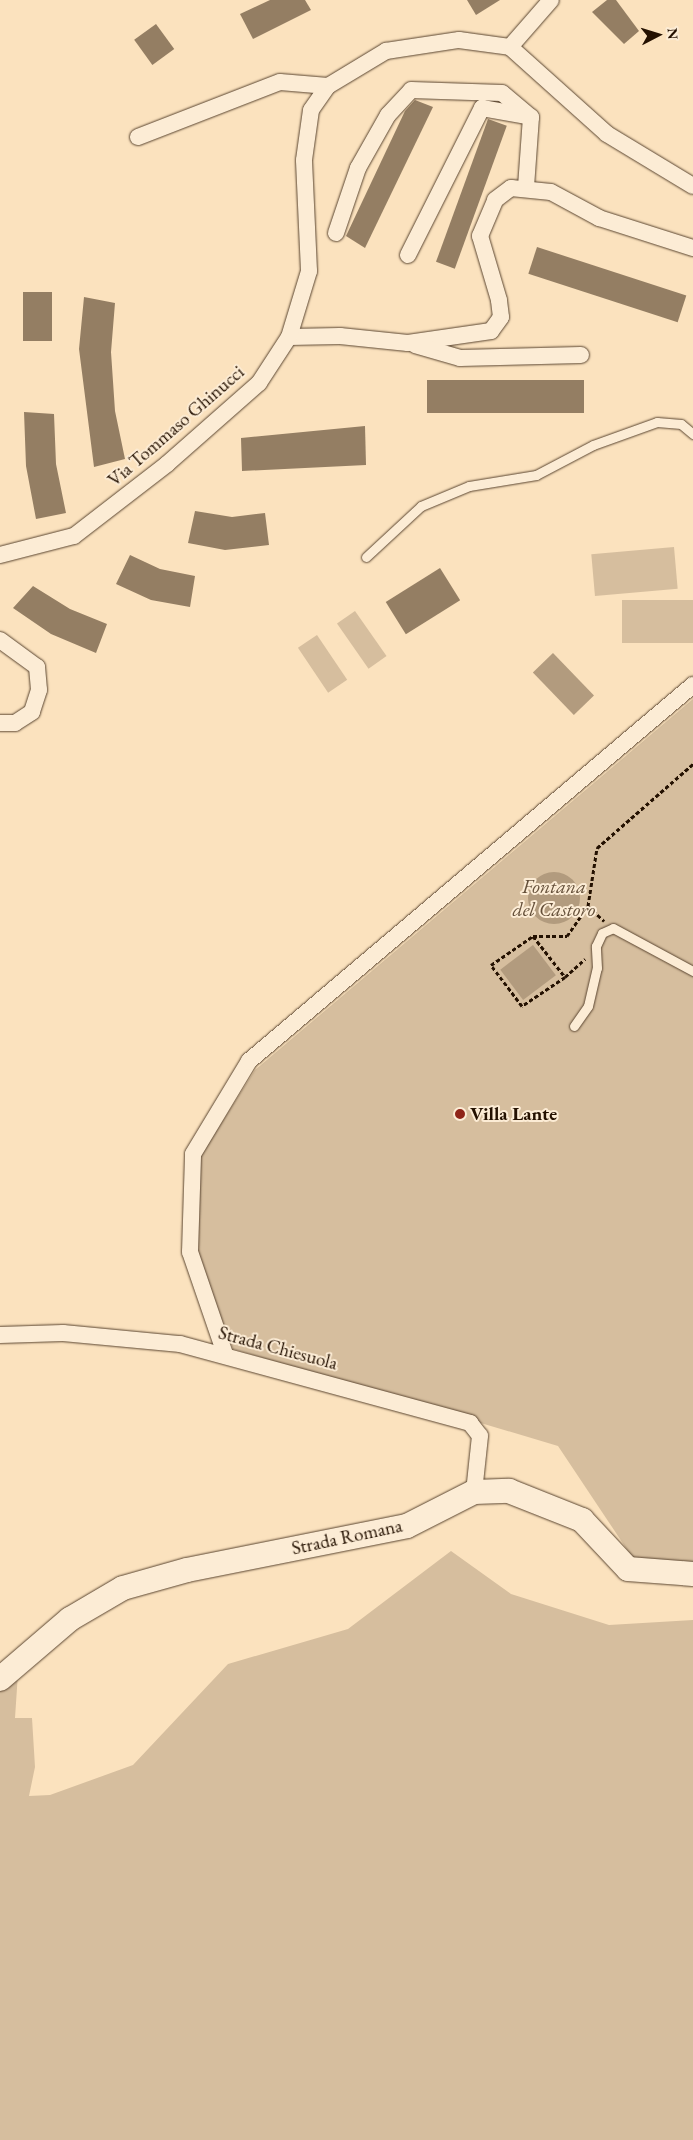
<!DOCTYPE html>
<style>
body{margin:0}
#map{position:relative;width:693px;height:2140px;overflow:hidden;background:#fbe2be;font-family:"EB Garamond",serif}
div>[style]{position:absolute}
.green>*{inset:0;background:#d6be9e;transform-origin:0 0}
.water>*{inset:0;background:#b29b7e;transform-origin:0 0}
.round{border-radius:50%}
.building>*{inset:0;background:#947e63;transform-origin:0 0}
.path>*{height:3px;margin-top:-1.5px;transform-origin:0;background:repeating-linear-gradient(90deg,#241101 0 4px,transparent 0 6.5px)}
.roads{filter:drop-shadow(0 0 1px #5a4530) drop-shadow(0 0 1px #5a4530)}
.lane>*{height:9px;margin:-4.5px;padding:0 4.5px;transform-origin:4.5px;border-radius:4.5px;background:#fcecd5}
.street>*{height:16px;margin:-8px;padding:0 8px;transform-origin:8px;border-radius:8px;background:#fcecd5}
.secondary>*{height:24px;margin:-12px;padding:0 12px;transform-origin:12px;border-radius:12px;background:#fcecd5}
.dots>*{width:14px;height:14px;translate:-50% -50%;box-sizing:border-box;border:2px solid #fcecd5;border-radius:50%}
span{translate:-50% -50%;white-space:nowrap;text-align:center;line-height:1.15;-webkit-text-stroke:4px #fcecd5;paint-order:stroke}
.street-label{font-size:19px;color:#241101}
.poi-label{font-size:19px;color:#241101;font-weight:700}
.left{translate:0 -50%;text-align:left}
.water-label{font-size:20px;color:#644f39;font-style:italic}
.north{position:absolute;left:633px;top:10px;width:50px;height:50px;-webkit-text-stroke:4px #fcecd5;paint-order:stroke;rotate:85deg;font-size:14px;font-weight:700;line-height:20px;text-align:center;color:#241101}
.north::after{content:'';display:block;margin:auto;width:18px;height:22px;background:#241101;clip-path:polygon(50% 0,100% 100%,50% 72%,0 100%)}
</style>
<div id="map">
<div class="green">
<i style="left:674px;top:547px;width:42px;height:83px;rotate:85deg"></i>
<i style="left:693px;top:600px;width:43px;height:71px;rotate:90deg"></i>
<i style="left:355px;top:611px;width:55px;height:22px;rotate:55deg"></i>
<i style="left:317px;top:635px;width:54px;height:23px;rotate:56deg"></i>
<i style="clip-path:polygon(693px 699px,693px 1566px,638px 1566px,558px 1446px,233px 1349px,195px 1251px,199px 1158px,255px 1070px)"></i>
<i style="clip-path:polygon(451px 1551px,511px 1594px,609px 1625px,693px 1620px,693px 2140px,0 2140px,0 1688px,18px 1673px,15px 1718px,32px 1718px,35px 1767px,29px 1796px,50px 1795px,133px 1765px,228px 1664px,348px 1629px)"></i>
</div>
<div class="water">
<i style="left:553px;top:653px;width:59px;height:28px;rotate:46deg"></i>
<i class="round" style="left:528px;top:872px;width:52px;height:52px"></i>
<i style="left:533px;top:945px;width:38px;height:41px;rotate:53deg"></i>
</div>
<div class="building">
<i style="clip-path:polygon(270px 0,305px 0,311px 10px,253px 39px,240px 14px)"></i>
<i style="clip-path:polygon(467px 0,500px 0,476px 15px)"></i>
<i style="clip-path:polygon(607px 0,616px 0,639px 31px,624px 44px,592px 12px)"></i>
<i style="left:156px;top:24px;width:31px;height:27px;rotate:54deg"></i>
<i style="clip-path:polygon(415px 100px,433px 107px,365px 248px,346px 236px,405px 111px)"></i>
<i style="left:488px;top:119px;width:20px;height:152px;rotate:20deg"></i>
<i style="left:537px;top:247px;width:157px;height:28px;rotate:18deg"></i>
<i style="left:23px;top:292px;width:29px;height:49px"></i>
<i style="clip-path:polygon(84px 297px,115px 303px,111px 352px,115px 411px,125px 459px,94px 467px,79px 349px)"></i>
<i style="left:584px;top:380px;width:33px;height:157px;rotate:90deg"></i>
<i style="clip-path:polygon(24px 412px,54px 414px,56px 464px,66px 513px,36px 519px,26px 466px)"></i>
<i style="clip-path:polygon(365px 426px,366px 465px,242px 471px,241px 438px)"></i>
<i style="clip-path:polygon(195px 511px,232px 517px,265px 513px,269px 545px,225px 550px,188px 543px)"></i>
<i style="clip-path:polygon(130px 555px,160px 569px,195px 576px,190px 607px,151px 600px,116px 584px)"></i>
<i style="left:440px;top:568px;width:38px;height:64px;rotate:58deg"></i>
<i style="clip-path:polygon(33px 586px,70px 609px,107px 624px,96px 653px,51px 634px,13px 608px)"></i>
</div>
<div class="path">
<i style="left:588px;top:906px;width:22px;rotate:43deg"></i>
<i style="left:533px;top:936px;width:52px;rotate:52deg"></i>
<i style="left:565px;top:977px;width:52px;rotate:146deg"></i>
<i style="left:522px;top:1006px;width:51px;rotate:-127.1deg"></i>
<i style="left:491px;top:965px;width:51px;rotate:-34.6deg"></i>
<i style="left:533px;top:936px;width:34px"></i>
<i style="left:567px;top:936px;width:37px;rotate:-55deg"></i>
<i style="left:588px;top:906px;width:59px;rotate:-81.2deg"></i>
<i style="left:597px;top:848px;width:128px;rotate:-41.2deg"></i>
<i style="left:565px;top:977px;width:27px;rotate:-42deg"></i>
</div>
<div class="roads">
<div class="lane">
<i style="left:366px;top:557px;width:75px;rotate:-42.8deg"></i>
<i style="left:421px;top:506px;width:52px;rotate:-22.6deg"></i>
<i style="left:469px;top:486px;width:68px;rotate:-9.3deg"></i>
<i style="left:536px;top:475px;width:64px;rotate:-27.8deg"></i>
<i style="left:593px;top:445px;width:68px;rotate:-19.8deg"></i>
<i style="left:657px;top:422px;width:24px;rotate:5deg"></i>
<i style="left:681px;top:424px;width:16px;rotate:40deg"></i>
<i style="left:574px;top:1026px;width:24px;rotate:-55deg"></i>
<i style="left:588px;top:1006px;width:39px;rotate:-77deg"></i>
<i style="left:597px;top:968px;width:22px;rotate:-93deg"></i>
<i style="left:596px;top:946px;width:14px;rotate:-65deg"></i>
<i style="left:602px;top:933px;width:12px;rotate:-24deg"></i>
<i style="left:613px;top:928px;width:91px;rotate:28.3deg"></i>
</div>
<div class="street">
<i style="left:510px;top:47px;width:62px;rotate:-48.9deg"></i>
<i style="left:138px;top:137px;width:152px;rotate:-21.2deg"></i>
<i style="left:280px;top:82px;width:48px;rotate:4.8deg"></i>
<i style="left:328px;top:86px;width:68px;rotate:-31.1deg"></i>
<i style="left:386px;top:51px;width:74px;rotate:-8.6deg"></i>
<i style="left:459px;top:40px;width:51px;rotate:7.8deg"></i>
<i style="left:510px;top:47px;width:130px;rotate:41.9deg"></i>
<i style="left:607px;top:134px;width:100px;rotate:31.2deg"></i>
<i style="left:336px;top:233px;width:69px;rotate:-71.3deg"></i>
<i style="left:358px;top:168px;width:61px;rotate:-60.5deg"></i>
<i style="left:388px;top:115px;width:34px;rotate:-47deg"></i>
<i style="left:411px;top:90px;width:91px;rotate:1.9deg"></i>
<i style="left:502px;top:93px;width:38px;rotate:40deg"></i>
<i style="left:531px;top:117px;width:69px;rotate:94.1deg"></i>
<i style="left:408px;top:255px;width:165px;rotate:-63.3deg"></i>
<i style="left:482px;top:108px;width:46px;rotate:10.1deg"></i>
<i style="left:289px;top:337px;width:51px;rotate:-1.1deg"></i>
<i style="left:340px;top:336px;width:68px;rotate:5.9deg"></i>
<i style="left:408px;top:343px;width:84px;rotate:-8.2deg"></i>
<i style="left:491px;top:331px;width:17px;rotate:-54deg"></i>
<i style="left:501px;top:317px;width:17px;rotate:-97deg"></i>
<i style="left:499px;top:300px;width:67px;rotate:-106.5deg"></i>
<i style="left:480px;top:236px;width:39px;rotate:-67deg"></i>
<i style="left:495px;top:200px;width:20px;rotate:-37deg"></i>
<i style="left:511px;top:188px;width:40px;rotate:5.7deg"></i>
<i style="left:551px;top:192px;width:55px;rotate:28.4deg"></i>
<i style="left:599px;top:218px;width:99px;rotate:17.7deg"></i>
<i style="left:415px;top:345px;width:47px;rotate:16.1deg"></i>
<i style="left:460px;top:358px;width:121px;rotate:-1.4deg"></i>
<i style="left:0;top:555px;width:76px;rotate:-14.4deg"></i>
<i style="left:74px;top:536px;width:118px;rotate:-37.7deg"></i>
<i style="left:167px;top:464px;width:123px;rotate:-41.4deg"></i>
<i style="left:259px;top:383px;width:55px;rotate:-56.9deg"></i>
<i style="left:289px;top:337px;width:69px;rotate:-73.1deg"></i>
<i style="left:309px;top:271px;width:111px;rotate:-92.6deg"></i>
<i style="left:304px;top:160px;width:50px;rotate:-82deg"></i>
<i style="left:311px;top:110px;width:29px;rotate:-55deg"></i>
<i style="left:0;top:640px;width:46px;rotate:36.1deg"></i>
<i style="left:37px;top:667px;width:23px;rotate:85deg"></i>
<i style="left:39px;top:690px;width:23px;rotate:108deg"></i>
<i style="left:32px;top:712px;width:20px;rotate:147deg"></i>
<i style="left:15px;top:723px;width:15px;rotate:180deg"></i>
<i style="left:0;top:1335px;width:63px;rotate:-1.8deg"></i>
<i style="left:63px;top:1333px;width:118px;rotate:5.4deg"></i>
<i style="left:180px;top:1344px;width:301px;rotate:15.2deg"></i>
<i style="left:470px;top:1423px;width:16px;rotate:52deg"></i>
<i style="left:480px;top:1436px;width:56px;rotate:96.1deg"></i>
<i style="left:225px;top:1354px;width:108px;rotate:-108.9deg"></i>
<i style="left:190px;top:1252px;width:98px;rotate:-88.2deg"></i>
<i style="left:193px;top:1154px;width:109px;rotate:-58.9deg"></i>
<i style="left:249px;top:1061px;width:582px;rotate:-40.26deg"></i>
</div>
<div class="secondary">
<i style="left:0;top:1679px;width:92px;rotate:-40.6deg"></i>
<i style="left:70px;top:1619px;width:61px;rotate:-30.3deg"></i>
<i style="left:123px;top:1588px;width:66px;rotate:-15.7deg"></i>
<i style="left:187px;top:1570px;width:224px;rotate:-11.3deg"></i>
<i style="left:407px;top:1526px;width:75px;rotate:-26.9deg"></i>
<i style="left:474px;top:1492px;width:35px;rotate:-2deg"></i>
<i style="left:509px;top:1491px;width:79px;rotate:21.7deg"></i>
<i style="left:582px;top:1520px;width:67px;rotate:46.8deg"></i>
<i style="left:628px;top:1569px;width:65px;rotate:4.4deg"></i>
</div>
</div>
<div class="dots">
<i style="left:460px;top:1114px;background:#8f2418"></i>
</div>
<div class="street-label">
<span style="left:176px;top:426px;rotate:-41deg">Via Tommaso Ghinucci</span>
<span style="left:278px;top:1348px;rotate:15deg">Strada Chiesuola</span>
<span style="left:347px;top:1537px;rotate:-12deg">Strada Romana</span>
</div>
<div class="poi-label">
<span class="left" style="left:470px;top:1114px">Villa Lante</span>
</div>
<div class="water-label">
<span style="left:554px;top:898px">Fontana<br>del Castoro</span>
</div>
<div class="north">N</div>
</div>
